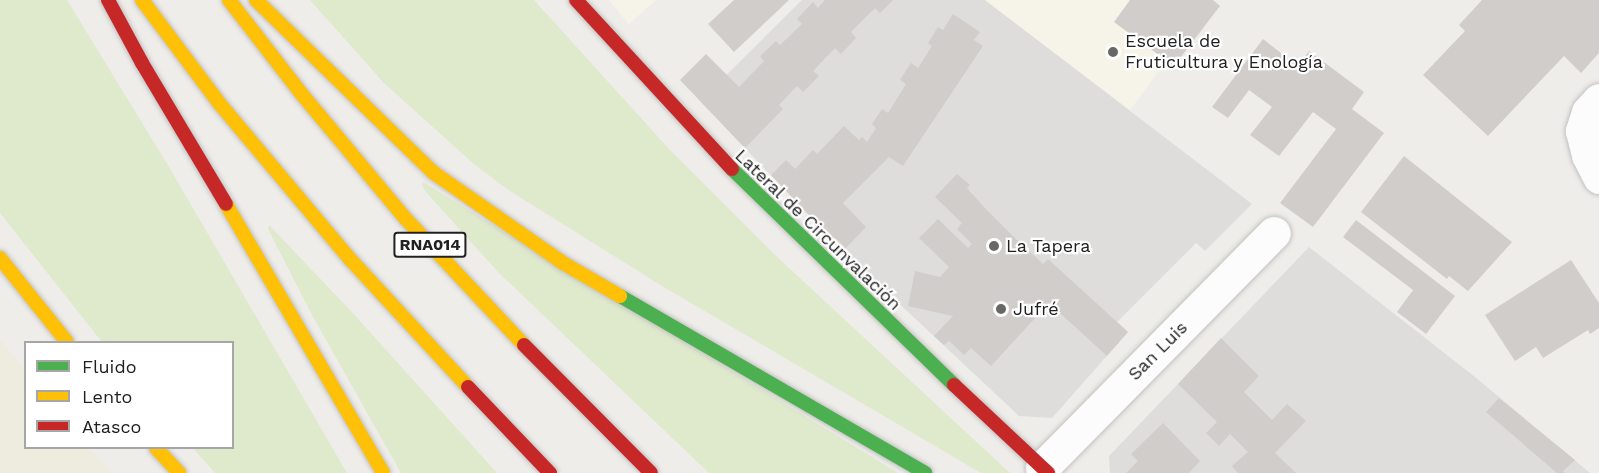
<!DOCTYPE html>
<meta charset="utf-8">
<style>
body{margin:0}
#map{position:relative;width:1599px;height:473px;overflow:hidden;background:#efedea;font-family:"Work Sans",sans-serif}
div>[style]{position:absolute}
.residential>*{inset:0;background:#dedddb}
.education>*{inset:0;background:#f6f4e8}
.farmland>*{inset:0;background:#eeecdf}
.grass>*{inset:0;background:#dfe9cc}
.building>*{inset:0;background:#d0cdcb}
.roads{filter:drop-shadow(0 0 2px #c2c2c0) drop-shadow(0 0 2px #c2c2c0)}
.street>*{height:33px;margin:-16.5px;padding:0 16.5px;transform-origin:16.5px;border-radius:16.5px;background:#fdfcfc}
.fast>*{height:14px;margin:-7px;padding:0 7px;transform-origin:7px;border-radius:7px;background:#4caf50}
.slow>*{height:14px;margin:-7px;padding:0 7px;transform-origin:7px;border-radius:7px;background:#ffc107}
.jam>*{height:14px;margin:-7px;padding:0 7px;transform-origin:7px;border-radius:7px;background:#c62828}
.dots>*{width:16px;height:16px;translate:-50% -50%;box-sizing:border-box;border:3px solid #fff;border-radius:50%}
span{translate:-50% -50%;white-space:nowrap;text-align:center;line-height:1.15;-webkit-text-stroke:4.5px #fff;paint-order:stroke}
.shield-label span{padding:2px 4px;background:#fff;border:2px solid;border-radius:4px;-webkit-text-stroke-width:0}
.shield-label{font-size:16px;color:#212121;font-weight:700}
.poi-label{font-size:18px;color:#212121}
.left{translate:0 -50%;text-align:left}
.street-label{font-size:18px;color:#212121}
.legend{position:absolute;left:24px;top:341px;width:210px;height:108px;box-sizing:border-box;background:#fff;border:2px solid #a6a6a6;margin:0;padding:8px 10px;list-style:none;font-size:18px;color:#212121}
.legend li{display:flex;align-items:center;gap:12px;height:30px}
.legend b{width:30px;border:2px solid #a6a6a6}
</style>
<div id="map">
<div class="residential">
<i style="clip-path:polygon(802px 0,985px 0,1252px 204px,1205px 251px,1196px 243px,1117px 322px,1128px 332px,1052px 418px,1019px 416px,843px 251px,700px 101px)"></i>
<i style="clip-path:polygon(1309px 247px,1475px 377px,1590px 473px,1110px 473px,1109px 456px)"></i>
</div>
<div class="education">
<i style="clip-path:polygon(609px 0,656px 0,629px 24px)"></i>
<i style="clip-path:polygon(985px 0,1212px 0,1130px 110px)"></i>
</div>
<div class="farmland">
<i style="clip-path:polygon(0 339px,25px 371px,26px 448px,90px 448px,112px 473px,0 473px)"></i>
</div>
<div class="grass">
<i style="clip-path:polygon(0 0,67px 0,169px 167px,347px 473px,215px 473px,193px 448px,232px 448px,232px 342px,102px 342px,0 213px)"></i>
<i style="clip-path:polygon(310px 0,534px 0,669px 149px,775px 255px,1010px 473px,981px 473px,662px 286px,507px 189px,475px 165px,384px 83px)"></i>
<i style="clip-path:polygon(423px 182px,898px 473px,709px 473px,498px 272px,426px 192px,422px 185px)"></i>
<i style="clip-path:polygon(269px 225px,350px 310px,497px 473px,401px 473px,312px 315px,268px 229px)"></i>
</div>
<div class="building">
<i style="clip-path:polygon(734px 0,789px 0,734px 52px,708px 24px)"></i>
<i style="clip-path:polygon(825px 0,893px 0,880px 13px,875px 8px,851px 32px,856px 38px,841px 54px,835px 48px,813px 71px,819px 76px,803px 92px,797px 86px,779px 105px,783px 109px,745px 148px,680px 80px,706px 54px,739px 87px,764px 61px,760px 56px,776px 41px,780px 45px,802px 24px,797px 19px,813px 2px,818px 8px)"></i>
<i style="clip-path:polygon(1130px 0,1213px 0,1220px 6px,1174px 66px,1114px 22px)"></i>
<i style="clip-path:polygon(1482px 0,1599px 0,1599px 53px,1581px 73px,1564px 56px,1488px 136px,1423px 75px,1465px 31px,1459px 25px)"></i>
<i style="clip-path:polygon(953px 14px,980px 32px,974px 40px,983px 46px,903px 166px,889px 157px,843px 203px,866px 227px,843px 251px,771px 175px,786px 160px,795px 169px,813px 150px,817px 154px,844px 126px,859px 140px,862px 137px,867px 142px,876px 128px,872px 124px,882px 109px,888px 113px,906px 84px,900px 80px,911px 63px,918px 68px,932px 46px,928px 43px,938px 27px,943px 30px)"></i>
<i style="clip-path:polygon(1263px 39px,1298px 66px,1309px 51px,1364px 92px,1352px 109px,1384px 133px,1313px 227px,1280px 203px,1336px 129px,1313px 112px,1279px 156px,1250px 135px,1272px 107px,1249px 90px,1228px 118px,1212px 107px)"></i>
<i style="clip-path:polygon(1404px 156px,1512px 242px,1468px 291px,1449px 276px,1447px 279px,1361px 212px)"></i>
<i style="clip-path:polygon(957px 174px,970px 185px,967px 188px,982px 205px,1020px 243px,1043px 264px,1048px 259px,1128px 332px,1107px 356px,1049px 303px,991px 366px,971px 348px,964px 355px,949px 341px,944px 345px,934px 336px,953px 316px,908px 306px,915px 271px,940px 277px,949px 267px,919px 238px,938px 219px,968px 248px,972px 244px,957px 229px,962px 223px,935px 197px)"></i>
<i style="clip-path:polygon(1356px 220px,1455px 296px,1426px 334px,1397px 312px,1413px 290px,1343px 237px)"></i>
<i style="clip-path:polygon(1571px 260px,1599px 303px,1599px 328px,1590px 334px,1588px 330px,1543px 358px,1536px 347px,1515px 361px,1485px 315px)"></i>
<i style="clip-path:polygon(1221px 338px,1259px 376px,1244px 392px,1272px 420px,1287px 404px,1306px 421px,1275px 453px,1296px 473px,1238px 473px,1232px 466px,1248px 452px,1230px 434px,1219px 446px,1206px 433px,1217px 422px,1178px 384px)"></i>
<i style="clip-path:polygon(1499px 398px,1575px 460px,1563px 471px,1565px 473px,1557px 473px,1486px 412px)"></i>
<i style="clip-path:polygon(1163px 423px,1200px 461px,1189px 473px,1126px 473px,1138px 461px,1131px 454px)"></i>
</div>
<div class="roads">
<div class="street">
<i style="left:1599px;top:100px;width:16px;rotate:133deg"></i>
<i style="left:1588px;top:112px;width:20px;rotate:108deg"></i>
<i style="left:1582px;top:131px;width:25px;rotate:76deg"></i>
<i style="left:1588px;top:155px;width:25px;rotate:63deg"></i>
<i style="left:1042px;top:468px;width:330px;rotate:-45.4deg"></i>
</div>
<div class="fast">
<i style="left:732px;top:169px;width:310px;rotate:44.2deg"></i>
<i style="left:620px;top:296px;width:353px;rotate:30.1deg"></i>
</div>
<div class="slow">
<i style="left:142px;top:0;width:129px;rotate:53.2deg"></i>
<i style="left:219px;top:103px;width:202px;rotate:50deg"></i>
<i style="left:349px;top:258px;width:176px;rotate:47.3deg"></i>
<i style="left:229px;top:0;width:116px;rotate:52.3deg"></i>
<i style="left:300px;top:92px;width:165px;rotate:50.2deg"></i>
<i style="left:406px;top:219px;width:173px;rotate:46.9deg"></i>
<i style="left:256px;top:0;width:248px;rotate:44.2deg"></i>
<i style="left:434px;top:173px;width:157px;rotate:34.9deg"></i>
<i style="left:563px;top:263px;width:66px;rotate:30.1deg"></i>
<i style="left:226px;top:204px;width:311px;rotate:59.7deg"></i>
<i style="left:0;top:258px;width:107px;rotate:51.4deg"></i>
<i style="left:156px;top:448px;width:34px;rotate:47deg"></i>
</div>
<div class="jam">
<i style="left:108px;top:0;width:72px;rotate:61.6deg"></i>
<i style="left:142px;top:63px;width:164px;rotate:59.2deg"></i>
<i style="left:576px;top:0;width:230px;rotate:47.3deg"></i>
<i style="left:524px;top:345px;width:180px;rotate:45.2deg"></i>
<i style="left:954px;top:385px;width:129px;rotate:43.1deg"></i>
<i style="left:468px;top:387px;width:119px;rotate:46.4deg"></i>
</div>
</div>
<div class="dots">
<i style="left:1113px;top:52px;background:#696867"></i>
<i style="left:994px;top:246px;background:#696867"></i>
<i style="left:1001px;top:309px;background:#696867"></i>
</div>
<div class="shield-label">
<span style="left:430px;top:245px">RNA014</span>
</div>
<div class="poi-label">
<span class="left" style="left:1125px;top:52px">Escuela de<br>Fruticultura y Enología</span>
<span class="left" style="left:1006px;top:246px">La Tapera</span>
<span class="left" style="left:1013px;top:309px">Jufré</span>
</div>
<div class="street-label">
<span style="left:818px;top:230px;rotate:44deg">Lateral de Circunvalación</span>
<span style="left:1158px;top:351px;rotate:-45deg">San Luis</span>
</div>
<ul class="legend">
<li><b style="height:8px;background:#4caf50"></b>Fluido</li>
<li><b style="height:8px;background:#ffc107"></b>Lento</li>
<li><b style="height:8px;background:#c62828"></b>Atasco</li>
</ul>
</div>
